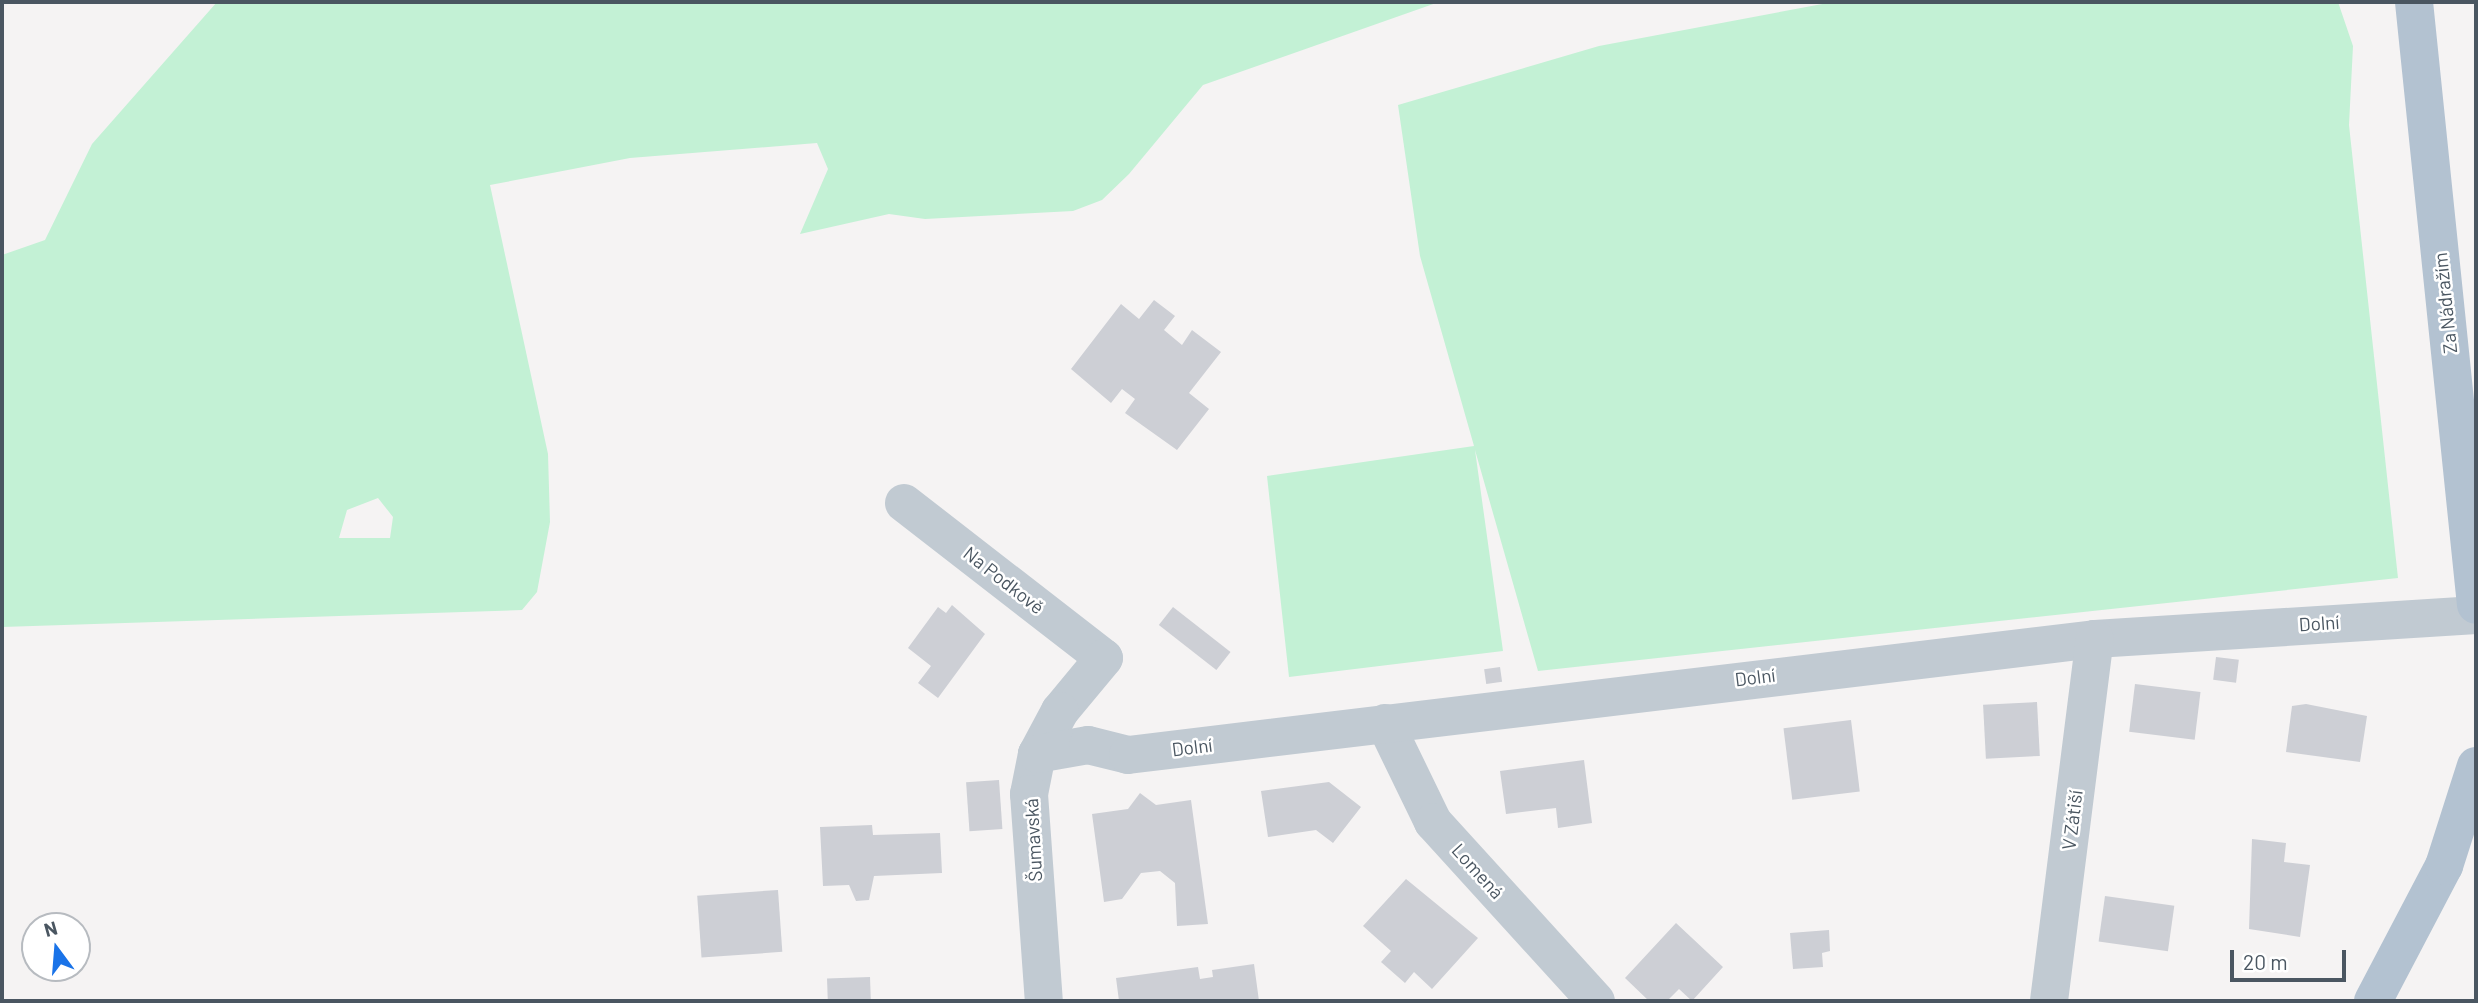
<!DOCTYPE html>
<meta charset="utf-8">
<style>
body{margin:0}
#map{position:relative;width:2478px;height:1003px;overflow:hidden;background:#f5f3f3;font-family:Barlow,sans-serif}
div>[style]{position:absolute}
.green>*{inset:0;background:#c3f1d5}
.building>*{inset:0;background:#cdcfd5;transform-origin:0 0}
.minor>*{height:38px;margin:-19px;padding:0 19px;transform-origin:19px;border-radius:19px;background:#c1cad2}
.major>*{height:38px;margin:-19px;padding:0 19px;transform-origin:19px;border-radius:19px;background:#b3c2d1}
span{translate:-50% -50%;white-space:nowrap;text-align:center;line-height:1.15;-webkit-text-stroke:5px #fff;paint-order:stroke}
.street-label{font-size:19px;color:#4a5661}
.frame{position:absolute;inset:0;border:4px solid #4a5661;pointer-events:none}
.north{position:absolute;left:21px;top:912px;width:70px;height:70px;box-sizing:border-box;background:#fff;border:2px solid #b7bbc0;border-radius:50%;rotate:344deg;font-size:19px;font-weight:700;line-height:28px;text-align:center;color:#4a5661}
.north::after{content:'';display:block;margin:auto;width:24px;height:32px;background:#1a73e8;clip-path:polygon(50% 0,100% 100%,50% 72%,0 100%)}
.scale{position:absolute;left:2230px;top:950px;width:116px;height:32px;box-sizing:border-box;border:4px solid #4a5661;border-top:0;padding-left:9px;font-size:21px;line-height:24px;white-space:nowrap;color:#4a5661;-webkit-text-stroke:5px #fff;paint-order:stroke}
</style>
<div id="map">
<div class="green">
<i style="clip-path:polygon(evenodd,217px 2px,1439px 2px,1203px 85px,1129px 174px,1102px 200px,1073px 211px,925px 219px,889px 214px,800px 234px,828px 169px,817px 143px,630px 158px,490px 185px,548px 454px,550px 522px,537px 592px,522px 610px,2px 627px,2px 255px,45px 240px,92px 144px,217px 2px,378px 498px,393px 517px,390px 538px,339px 538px,347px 510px,378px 498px)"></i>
<i style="clip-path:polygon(1833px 2px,2338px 2px,2353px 46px,2349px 125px,2398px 578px,1538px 671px,1475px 450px,1503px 651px,1289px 677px,1267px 476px,1474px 446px,1420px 256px,1398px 105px,1599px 46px)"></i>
</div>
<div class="building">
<i style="clip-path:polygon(1154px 300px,1175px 316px,1164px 330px,1182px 345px,1192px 330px,1221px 352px,1189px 393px,1209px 409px,1177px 450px,1125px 413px,1135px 399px,1122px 389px,1111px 403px,1071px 369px,1121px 304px,1139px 319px)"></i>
<i style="clip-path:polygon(952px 605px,985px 634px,938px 698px,918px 683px,931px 666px,908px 648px,938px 607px,946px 613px)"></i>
<i style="left:1173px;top:607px;width:73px;height:23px;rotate:38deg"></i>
<i style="left:2216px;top:657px;width:23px;height:23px;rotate:7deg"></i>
<i style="left:1500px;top:667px;width:15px;height:16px;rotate:82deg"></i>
<i style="left:2135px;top:684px;width:66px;height:48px;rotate:7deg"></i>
<i style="left:2037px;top:702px;width:54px;height:54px;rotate:87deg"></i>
<i style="clip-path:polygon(2306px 704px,2367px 716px,2360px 762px,2286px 752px,2292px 706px)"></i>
<i style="left:1851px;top:720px;width:72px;height:68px;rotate:83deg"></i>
<i style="clip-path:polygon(1584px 760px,1592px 823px,1558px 828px,1556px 808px,1506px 814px,1500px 771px)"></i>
<i style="left:999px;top:780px;width:49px;height:33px;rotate:86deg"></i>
<i style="clip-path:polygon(1329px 782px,1361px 807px,1333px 843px,1316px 830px,1268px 837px,1261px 791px)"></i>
<i style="clip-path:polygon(1140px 793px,1156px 805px,1191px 800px,1208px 924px,1177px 926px,1175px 883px,1160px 871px,1141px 873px,1122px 899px,1104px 902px,1092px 814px,1128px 809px)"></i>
<i style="clip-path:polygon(872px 825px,873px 835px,940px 833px,942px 873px,874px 876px,869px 900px,856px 901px,849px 885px,823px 886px,820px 827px)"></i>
<i style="clip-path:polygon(2252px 839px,2286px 843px,2284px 862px,2310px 865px,2300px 937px,2249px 929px)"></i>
<i style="clip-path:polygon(1406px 879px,1478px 938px,1432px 989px,1414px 972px,1405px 983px,1381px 962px,1391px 951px,1363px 926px)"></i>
<i style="left:778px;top:890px;width:62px;height:81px;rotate:86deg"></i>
<i style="left:2105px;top:896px;width:70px;height:46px;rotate:8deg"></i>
<i style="clip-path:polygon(1676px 923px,1723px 967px,1692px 1001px,1679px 989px,1667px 1001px,1649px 1001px,1625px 978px)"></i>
<i style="clip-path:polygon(1829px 930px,1830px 951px,1822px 953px,1823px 967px,1793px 969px,1790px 933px)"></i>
<i style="clip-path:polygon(1254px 964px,1259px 1001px,1119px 1001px,1116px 978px,1198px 967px,1200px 979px,1213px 977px,1212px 970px)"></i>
<i style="left:870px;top:977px;width:24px;height:43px;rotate:88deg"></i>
</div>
<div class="minor">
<i style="left:904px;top:503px;width:253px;rotate:37.8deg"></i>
<i style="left:1104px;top:658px;width:69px;rotate:129.7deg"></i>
<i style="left:1060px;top:711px;width:49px;rotate:118.1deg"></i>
<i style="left:1037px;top:754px;width:41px;rotate:101.3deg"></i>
<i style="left:1029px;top:794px;width:208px;rotate:85.9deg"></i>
<i style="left:1385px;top:723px;width:110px;rotate:64.1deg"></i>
<i style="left:1433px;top:822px;width:242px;rotate:47.7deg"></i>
<i style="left:1037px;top:754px;width:52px;rotate:-10deg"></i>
<i style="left:1088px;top:745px;width:41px;rotate:14deg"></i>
<i style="left:1128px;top:755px;width:974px;rotate:-6.84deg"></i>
<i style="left:2095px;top:639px;width:382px;rotate:-3.6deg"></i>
<i style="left:2049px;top:1001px;width:365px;rotate:-82.8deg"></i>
</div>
<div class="major">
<i style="left:2414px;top:2px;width:606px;rotate:84.13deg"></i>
<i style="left:2373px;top:1001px;width:153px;rotate:-62.3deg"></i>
<i style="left:2444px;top:866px;width:105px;rotate:-72.3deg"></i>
</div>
<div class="street-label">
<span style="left:2445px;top:303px;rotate:-96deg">Za Nádražím</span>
<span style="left:1004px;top:580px;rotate:38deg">Na Podkově</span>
<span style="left:2319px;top:623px;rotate:-4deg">Dolní</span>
<span style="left:1755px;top:677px;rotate:-7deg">Dolní</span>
<span style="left:1192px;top:747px;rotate:-7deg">Dolní</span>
<span style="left:2072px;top:820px;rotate:-83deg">V Zátiší</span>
<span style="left:1033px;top:840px;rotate:-93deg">Šumavská</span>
<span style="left:1478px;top:871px;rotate:48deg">Lomená</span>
</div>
<div class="frame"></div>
<div class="north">N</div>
<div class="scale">20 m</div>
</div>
